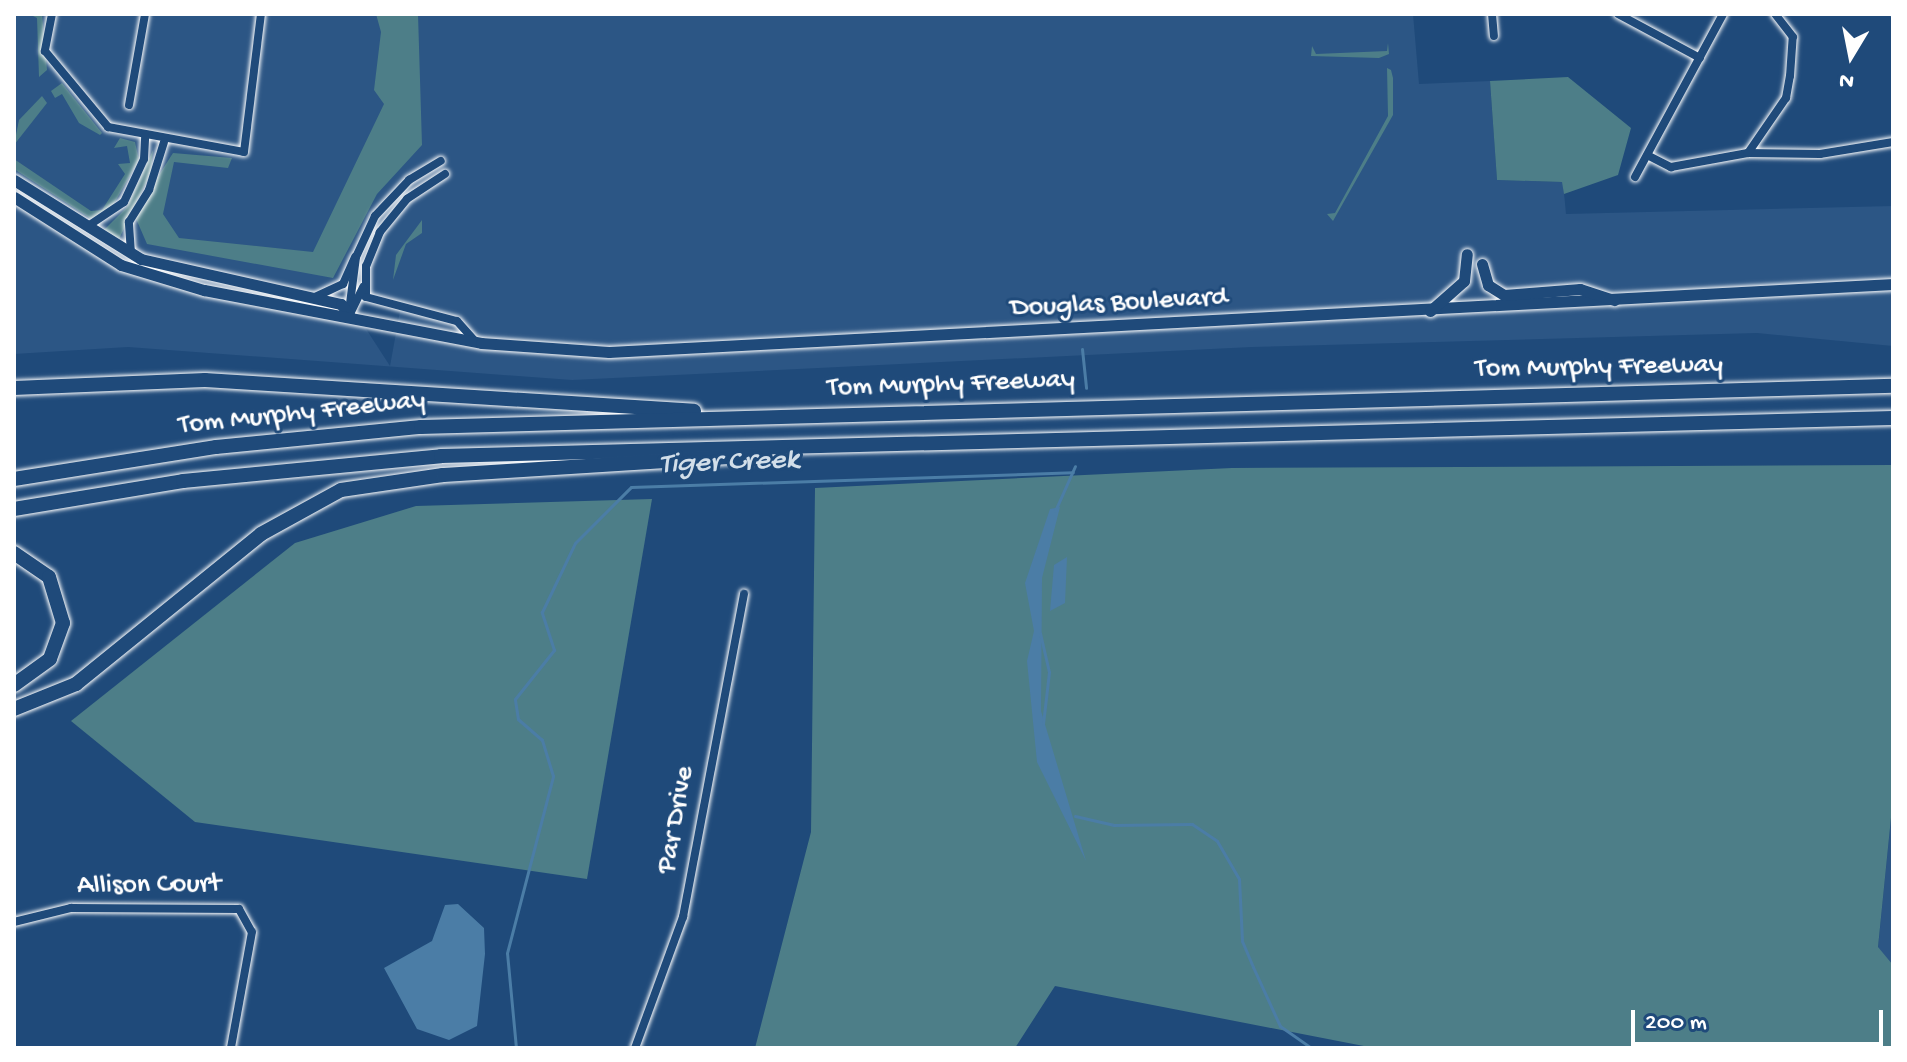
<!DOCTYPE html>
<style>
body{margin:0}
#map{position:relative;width:1907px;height:1062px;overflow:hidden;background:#1f4a7a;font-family:"Gochi Hand",sans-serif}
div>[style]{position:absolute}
.built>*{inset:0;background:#2c5685}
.green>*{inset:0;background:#4d7e88}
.water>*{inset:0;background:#4b7da6}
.stream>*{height:3px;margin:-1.5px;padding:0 1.5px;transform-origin:1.5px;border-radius:1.5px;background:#4b7da6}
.roads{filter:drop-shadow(0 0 2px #fff) drop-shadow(0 0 2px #fff)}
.street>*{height:8px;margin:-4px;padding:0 4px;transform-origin:4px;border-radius:4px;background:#1f4a7a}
.secondary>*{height:11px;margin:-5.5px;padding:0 5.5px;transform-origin:5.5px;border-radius:5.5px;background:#1f4a7a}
.highway>*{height:14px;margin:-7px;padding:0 7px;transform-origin:7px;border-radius:7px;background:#1f4a7a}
span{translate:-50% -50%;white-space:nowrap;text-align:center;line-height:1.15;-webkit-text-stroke:6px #1f4a7a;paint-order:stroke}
.street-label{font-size:28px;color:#fff}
.water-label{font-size:30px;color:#d2dee9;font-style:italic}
.frame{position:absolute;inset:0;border:16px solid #fff;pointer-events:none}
.north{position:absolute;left:1811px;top:16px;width:80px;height:80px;-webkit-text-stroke:6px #1f4a7a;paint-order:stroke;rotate:190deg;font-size:22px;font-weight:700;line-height:32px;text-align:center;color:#fff}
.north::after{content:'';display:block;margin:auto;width:28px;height:36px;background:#fff;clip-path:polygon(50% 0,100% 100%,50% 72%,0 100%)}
.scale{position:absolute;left:1631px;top:1010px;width:252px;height:36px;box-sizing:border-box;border:4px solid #fff;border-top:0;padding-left:10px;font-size:24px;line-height:28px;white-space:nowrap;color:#fff;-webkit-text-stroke:6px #1f4a7a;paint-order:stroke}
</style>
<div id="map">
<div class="built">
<i style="clip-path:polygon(evenodd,14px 14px,1413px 14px,1419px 84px,1490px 81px,1497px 180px,1563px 182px,1566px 214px,1893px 206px,1893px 346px,1757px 333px,1252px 347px,572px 380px,128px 347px,14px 354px,14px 14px,347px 297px,400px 311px,390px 366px,346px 298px,347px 297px)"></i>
<i style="clip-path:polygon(1893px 798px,1893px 965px,1878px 948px)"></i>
</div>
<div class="green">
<i style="clip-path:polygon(42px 14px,47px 70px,39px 77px,37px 18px,29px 14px)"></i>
<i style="clip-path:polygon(376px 14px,418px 14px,422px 145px,377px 194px,333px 278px,147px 244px,134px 214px,173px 153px,232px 158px,228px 168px,174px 162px,163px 214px,179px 238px,313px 252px,384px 104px,374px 90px,381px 32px)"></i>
<i style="clip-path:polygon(1388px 43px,1389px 54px,1379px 58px,1311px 56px,1312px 46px,1316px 54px,1387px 51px)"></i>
<i style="clip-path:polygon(1387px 68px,1391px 70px,1393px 78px,1393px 115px,1333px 221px,1327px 214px,1335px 213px,1388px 116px)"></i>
<i style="clip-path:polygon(1568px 77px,1631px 128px,1618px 175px,1564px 194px,1562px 182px,1497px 180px,1490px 81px)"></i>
<i style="clip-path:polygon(62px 83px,102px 133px,100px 135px,79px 123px,62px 94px,55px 98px,51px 91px)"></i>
<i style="clip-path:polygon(42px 96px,47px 103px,14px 145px,19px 120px)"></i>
<i style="clip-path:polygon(120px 138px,135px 142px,139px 160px,108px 214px,96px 222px,14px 169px,14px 159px,91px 211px,102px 210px,125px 174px,118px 164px,130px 163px,127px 146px,114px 148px)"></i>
<i style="clip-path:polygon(153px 150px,151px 172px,119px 239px,104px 230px,127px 207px)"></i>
<i style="clip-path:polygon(422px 220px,422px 233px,406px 244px,393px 280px,396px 255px)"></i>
<i style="clip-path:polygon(1893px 465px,1893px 798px,1878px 947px,1893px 965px,1893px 1048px,1374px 1048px,1055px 986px,1015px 1048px,755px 1048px,811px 832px,815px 488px,1232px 468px)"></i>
<i style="clip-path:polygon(652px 499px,587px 879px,195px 822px,71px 721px,295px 543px,416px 506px)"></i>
</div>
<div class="water">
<i style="clip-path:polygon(1060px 507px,1042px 578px,1041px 711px,1086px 861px,1037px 762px,1027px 661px,1034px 631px,1025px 583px,1050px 509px)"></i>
<i style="clip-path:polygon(1067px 557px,1065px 603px,1050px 611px,1054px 565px)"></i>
<i style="clip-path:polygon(458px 904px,484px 928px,485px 954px,477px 1026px,449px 1040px,417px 1029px,384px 968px,432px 941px,445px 905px)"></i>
</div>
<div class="stream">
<i style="left:1890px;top:14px;width:4px;rotate:34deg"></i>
<i style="left:1082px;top:349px;width:39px;rotate:84deg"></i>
<i style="left:1055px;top:511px;width:49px;rotate:-66deg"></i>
<i style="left:1040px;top:633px;width:40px;rotate:77deg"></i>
<i style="left:1049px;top:672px;width:52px;rotate:96.6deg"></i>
<i style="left:1075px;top:816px;width:39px;rotate:13deg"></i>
<i style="left:1113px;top:825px;width:79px;rotate:-0.7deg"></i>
<i style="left:1192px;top:824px;width:30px;rotate:34deg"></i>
<i style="left:1217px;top:841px;width:44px;rotate:59.9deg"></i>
<i style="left:1239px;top:879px;width:62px;rotate:87.2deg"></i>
<i style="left:1242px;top:941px;width:28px;rotate:67deg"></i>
<i style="left:1253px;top:967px;width:65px;rotate:65.4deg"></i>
<i style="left:1280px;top:1026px;width:39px;rotate:35deg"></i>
<i style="left:516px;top:1048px;width:95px;rotate:-95.4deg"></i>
<i style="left:507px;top:953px;width:183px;rotate:-75.4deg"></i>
<i style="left:553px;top:776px;width:38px;rotate:-107deg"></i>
<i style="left:542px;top:740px;width:32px;rotate:-139deg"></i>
<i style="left:518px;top:719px;width:20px;rotate:-99deg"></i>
<i style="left:515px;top:699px;width:63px;rotate:-51.5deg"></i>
<i style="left:554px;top:650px;width:40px;rotate:-108deg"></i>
<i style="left:542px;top:612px;width:76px;rotate:-64.4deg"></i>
<i style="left:575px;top:543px;width:79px;rotate:-45deg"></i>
<i style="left:631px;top:487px;width:442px;rotate:-1.9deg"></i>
</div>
<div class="roads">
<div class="street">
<i style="left:52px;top:14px;width:38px;rotate:101deg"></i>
<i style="left:45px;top:51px;width:99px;rotate:50.3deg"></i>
<i style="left:108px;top:127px;width:138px;rotate:10.4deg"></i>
<i style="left:244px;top:152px;width:139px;rotate:-83deg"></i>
<i style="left:1492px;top:14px;width:22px;rotate:85deg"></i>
<i style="left:1618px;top:14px;width:93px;rotate:28.2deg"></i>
<i style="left:129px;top:105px;width:92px;rotate:-80deg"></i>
<i style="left:1748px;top:153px;width:72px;rotate:0.8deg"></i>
<i style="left:1820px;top:154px;width:74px;rotate:-9.3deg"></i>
<i style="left:1649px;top:156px;width:25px;rotate:27deg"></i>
<i style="left:1671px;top:167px;width:78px;rotate:-10.3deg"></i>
<i style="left:1748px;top:153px;width:67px;rotate:-55.4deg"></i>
<i style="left:1786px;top:98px;width:22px;rotate:-80deg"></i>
<i style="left:1790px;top:76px;width:39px;rotate:-86deg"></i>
<i style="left:1793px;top:37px;width:29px;rotate:-128deg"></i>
<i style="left:445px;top:174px;width:45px;rotate:146.7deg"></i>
<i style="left:407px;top:199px;width:43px;rotate:129.3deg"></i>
<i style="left:380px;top:232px;width:37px;rotate:112deg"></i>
<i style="left:366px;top:266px;width:31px;rotate:90deg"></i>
<i style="left:366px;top:297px;width:94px;rotate:14.8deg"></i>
<i style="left:457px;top:321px;width:28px;rotate:48deg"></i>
<i style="left:1635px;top:177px;width:185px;rotate:-61.6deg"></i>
<i style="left:88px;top:226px;width:43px;rotate:-33.7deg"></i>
<i style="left:124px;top:202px;width:47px;rotate:-65.1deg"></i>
<i style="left:144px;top:159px;width:22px;rotate:-87deg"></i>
<i style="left:131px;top:253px;width:31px;rotate:-94deg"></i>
<i style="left:129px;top:222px;width:38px;rotate:-58deg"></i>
<i style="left:149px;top:190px;width:50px;rotate:-72.6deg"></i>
<i style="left:315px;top:297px;width:31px;rotate:-25deg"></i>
<i style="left:343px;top:284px;width:30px;rotate:-66deg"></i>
<i style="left:349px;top:311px;width:54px;rotate:-82.6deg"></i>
<i style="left:356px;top:257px;width:45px;rotate:-65.1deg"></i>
<i style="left:375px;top:216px;width:50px;rotate:-46.6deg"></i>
<i style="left:409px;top:180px;width:37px;rotate:-31deg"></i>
<i style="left:350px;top:314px;width:30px;rotate:-64deg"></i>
<i style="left:14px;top:922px;width:59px;rotate:-13.8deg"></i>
<i style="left:71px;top:908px;width:168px;rotate:0.3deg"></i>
<i style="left:239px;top:909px;width:26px;rotate:61deg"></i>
<i style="left:252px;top:932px;width:118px;rotate:100.3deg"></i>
<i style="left:635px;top:1048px;width:140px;rotate:-69.9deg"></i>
<i style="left:683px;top:917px;width:329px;rotate:-79.3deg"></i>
</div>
<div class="secondary">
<i style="left:14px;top:180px;width:150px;rotate:31.9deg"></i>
<i style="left:141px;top:259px;width:205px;rotate:12.7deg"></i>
<i style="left:341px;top:304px;width:14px;rotate:54deg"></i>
<i style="left:14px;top:197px;width:127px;rotate:32.4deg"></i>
<i style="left:121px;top:265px;width:87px;rotate:16.8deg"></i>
<i style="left:204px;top:290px;width:282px;rotate:10.8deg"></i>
<i style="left:481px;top:343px;width:128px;rotate:4deg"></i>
<i style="left:609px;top:352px;width:1286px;rotate:-3.03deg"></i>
<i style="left:1482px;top:264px;width:22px;rotate:74deg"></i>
<i style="left:1488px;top:285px;width:19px;rotate:32deg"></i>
<i style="left:1504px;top:295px;width:76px;rotate:-4.5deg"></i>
<i style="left:1580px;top:289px;width:36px;rotate:18deg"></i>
<i style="left:1430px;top:311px;width:45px;rotate:-41.4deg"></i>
<i style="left:1464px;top:281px;width:27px;rotate:-84deg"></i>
</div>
<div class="highway">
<i style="left:14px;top:388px;width:191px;rotate:-2.4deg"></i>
<i style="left:205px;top:380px;width:490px;rotate:3.6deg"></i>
<i style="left:14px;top:479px;width:205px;rotate:-9deg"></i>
<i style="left:216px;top:447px;width:206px;rotate:-5.6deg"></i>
<i style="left:421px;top:427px;width:1473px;rotate:-1.6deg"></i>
<i style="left:14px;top:509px;width:171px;rotate:-9.4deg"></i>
<i style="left:183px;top:481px;width:259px;rotate:-5.5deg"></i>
<i style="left:441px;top:456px;width:1452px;rotate:-1.5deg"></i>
<i style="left:14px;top:553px;width:42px;rotate:34.4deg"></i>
<i style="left:49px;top:577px;width:48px;rotate:73.1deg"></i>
<i style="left:63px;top:623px;width:38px;rotate:110deg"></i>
<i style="left:50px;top:659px;width:44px;rotate:144.2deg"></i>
<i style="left:14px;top:709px;width:67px;rotate:-22deg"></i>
<i style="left:76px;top:684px;width:238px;rotate:-39deg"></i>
<i style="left:261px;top:534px;width:91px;rotate:-28.8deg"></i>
<i style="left:341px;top:490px;width:103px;rotate:-8.4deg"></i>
<i style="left:443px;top:475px;width:323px;rotate:-3.6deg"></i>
</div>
</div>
<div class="street-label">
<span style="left:1119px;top:304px;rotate:-3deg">Douglas Boulevard</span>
<span style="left:1599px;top:368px;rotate:-1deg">Tom Murphy Freeway</span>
<span style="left:951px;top:385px;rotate:-2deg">Tom Murphy Freeway</span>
<span style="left:302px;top:414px;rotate:-6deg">Tom Murphy Freeway</span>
<span style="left:677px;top:820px;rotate:-80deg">Par Drive</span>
<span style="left:149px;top:886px;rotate:-1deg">Allison Court</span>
</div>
<div class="water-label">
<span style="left:729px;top:464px;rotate:-2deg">Tiger Creek</span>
</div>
<div class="frame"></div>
<div class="north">N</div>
<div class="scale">200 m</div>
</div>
